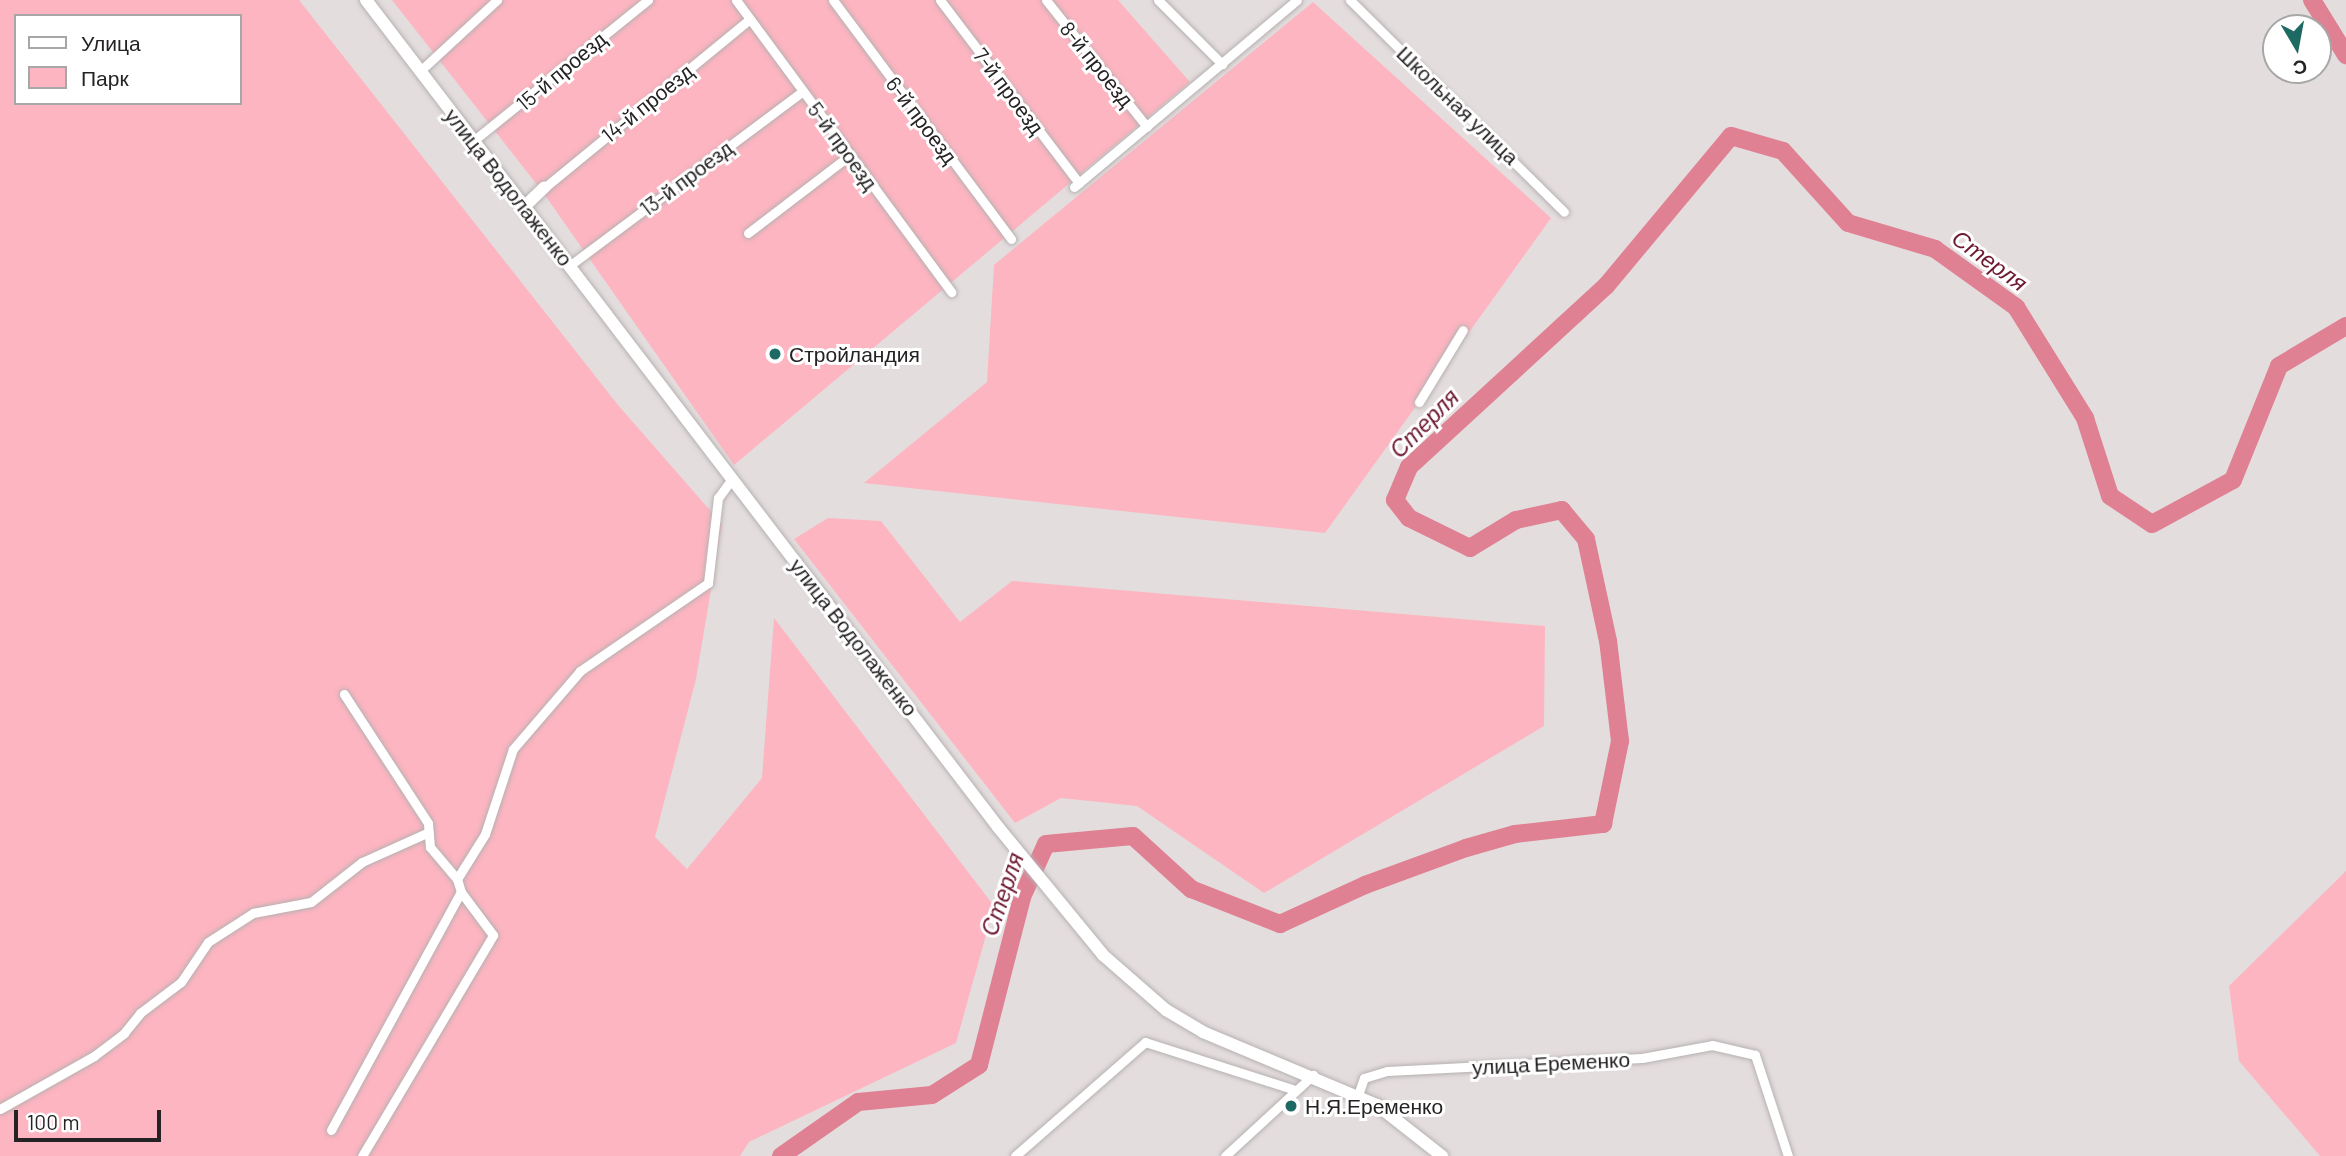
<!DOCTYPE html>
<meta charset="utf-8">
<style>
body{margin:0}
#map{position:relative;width:2346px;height:1156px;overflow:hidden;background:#e4ddde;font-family:Barlow,sans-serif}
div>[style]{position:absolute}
.green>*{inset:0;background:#fdb5c1}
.river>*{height:18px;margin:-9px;padding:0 9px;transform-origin:9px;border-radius:9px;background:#df8093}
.roads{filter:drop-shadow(0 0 2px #b7b1b1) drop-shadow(0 0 2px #b7b1b1)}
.street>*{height:9px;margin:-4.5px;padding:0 4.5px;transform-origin:4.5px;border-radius:4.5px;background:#fff}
.secondary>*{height:12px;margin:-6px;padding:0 6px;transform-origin:6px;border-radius:6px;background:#fff}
.dots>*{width:19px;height:19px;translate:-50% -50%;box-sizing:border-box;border:4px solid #fff;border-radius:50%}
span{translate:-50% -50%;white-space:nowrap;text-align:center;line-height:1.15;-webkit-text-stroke:6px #fff;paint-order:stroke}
.street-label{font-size:21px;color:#252223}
.poi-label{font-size:21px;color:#252223}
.left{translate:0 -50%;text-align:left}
.water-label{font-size:23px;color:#6d1932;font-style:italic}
.legend{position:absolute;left:14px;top:14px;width:228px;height:91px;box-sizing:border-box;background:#fff;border:2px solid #a8a7a7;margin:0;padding:9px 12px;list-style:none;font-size:21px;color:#252223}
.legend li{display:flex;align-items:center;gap:14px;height:35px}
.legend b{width:35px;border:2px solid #a8a7a7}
.north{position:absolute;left:2262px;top:14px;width:70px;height:70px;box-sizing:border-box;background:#fff;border:2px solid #a8a7a7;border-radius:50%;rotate:170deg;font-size:19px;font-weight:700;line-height:28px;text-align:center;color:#252223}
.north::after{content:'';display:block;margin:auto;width:24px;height:32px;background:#1d6963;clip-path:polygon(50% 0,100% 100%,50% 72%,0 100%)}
.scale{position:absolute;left:14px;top:1110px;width:147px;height:32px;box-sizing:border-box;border:4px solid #252223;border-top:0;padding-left:9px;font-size:21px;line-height:24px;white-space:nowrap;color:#252223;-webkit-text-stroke:5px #fff;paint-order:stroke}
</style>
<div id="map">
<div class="green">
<i style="clip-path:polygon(evenodd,0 0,299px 0,618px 405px,722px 524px,696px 679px,655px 837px,687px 869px,762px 778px,774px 618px,994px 906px,956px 1043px,749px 1142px,740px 1156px,0 1156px,0 0,16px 16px,240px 16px,240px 103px,16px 103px,16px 16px)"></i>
<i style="clip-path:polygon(392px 0,1118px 0,1190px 82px,734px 465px,542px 191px)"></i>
<i style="clip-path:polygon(1313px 2px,1551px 218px,1325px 533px,864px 483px,987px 382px,994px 265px)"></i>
<i style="clip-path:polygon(828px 518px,881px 521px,960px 622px,1012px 581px,1545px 626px,1544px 726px,1264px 893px,1137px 806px,1061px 798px,1015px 823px,794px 539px)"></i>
<i style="clip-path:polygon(2346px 871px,2346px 1156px,2320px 1156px,2239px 1061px,2229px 986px)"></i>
</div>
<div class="river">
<i style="left:2312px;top:0;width:65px;rotate:58.3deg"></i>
<i style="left:781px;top:1156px;width:94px;rotate:-35deg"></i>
<i style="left:858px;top:1102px;width:74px;rotate:-5.4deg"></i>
<i style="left:932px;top:1095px;width:56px;rotate:-32.6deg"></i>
<i style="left:979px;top:1065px;width:173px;rotate:-75.6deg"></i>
<i style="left:1022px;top:897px;width:58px;rotate:-65.6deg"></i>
<i style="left:1046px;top:844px;width:87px;rotate:-5.3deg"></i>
<i style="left:1133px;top:836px;width:79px;rotate:42.4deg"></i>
<i style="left:1191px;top:889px;width:96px;rotate:21.5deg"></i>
<i style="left:1280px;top:924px;width:94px;rotate:-24.6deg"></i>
<i style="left:1365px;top:885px;width:108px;rotate:-20.1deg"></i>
<i style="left:1466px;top:848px;width:51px;rotate:-15.9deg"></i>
<i style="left:1515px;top:834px;width:89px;rotate:-6.5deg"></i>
<i style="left:1603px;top:824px;width:85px;rotate:-78.4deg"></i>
<i style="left:1620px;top:741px;width:101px;rotate:-96.8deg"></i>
<i style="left:1608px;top:641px;width:104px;rotate:-102.2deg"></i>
<i style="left:1586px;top:539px;width:38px;rotate:-130deg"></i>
<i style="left:1562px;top:510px;width:47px;rotate:167.7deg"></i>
<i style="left:1516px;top:520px;width:54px;rotate:148.7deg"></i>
<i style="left:1470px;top:548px;width:68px;rotate:-153.8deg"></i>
<i style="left:1409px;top:518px;width:23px;rotate:-128deg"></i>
<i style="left:1395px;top:500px;width:36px;rotate:-67deg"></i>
<i style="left:1409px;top:467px;width:268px;rotate:-42.6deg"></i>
<i style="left:1606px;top:286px;width:195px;rotate:-50.2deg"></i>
<i style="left:1731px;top:136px;width:54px;rotate:16.1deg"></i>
<i style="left:1783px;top:151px;width:97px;rotate:47.9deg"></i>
<i style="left:1848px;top:223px;width:91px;rotate:16.6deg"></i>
<i style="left:1935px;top:249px;width:100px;rotate:35.6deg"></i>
<i style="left:2016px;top:307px;width:131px;rotate:58.1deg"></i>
<i style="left:2085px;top:418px;width:82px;rotate:72.2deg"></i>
<i style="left:2110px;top:496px;width:50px;rotate:33.7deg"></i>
<i style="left:2152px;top:524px;width:92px;rotate:-28.5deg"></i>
<i style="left:2233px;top:480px;width:123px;rotate:-68deg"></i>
<i style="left:2279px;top:366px;width:78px;rotate:-30.8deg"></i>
</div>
<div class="roads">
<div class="street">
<i style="left:736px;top:0;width:363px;rotate:53.6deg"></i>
<i style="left:833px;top:0;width:298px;rotate:53.3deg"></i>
<i style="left:940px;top:0;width:230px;rotate:52.8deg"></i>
<i style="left:1046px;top:0;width:162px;rotate:51.5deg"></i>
<i style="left:1158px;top:0;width:91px;rotate:45deg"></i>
<i style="left:1350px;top:0;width:301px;rotate:44.7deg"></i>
<i style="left:420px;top:71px;width:105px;rotate:-42.7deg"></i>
<i style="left:473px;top:141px;width:225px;rotate:-38.9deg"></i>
<i style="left:1074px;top:187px;width:291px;rotate:-40deg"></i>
<i style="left:544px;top:188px;width:266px;rotate:-39.4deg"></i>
<i style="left:748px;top:233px;width:128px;rotate:-37.4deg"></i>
<i style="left:569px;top:266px;width:292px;rotate:-36.8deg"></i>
<i style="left:1419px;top:402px;width:84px;rotate:-58.6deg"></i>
<i style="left:457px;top:879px;width:53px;rotate:-58.1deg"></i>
<i style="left:485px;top:834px;width:89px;rotate:-71.8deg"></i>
<i style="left:513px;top:749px;width:103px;rotate:-49.3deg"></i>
<i style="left:580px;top:671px;width:155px;rotate:-34.5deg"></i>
<i style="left:708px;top:583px;width:86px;rotate:-83.3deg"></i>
<i style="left:718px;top:498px;width:24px;rotate:-54deg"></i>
<i style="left:1358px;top:1095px;width:18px;rotate:-71deg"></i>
<i style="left:1364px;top:1078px;width:24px;rotate:-17deg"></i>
<i style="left:1387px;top:1071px;width:255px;rotate:-2.9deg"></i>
<i style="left:1642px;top:1058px;width:71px;rotate:-10.5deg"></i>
<i style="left:1712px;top:1045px;width:44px;rotate:13.1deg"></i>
<i style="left:1755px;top:1055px;width:106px;rotate:71.9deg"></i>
<i style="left:0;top:1109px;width:108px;rotate:-29.4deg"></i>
<i style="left:94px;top:1056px;width:38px;rotate:-37deg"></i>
<i style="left:124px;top:1033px;width:26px;rotate:-51deg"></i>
<i style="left:140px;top:1013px;width:51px;rotate:-37.1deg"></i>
<i style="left:181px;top:982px;width:48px;rotate:-56deg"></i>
<i style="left:208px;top:942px;width:54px;rotate:-32.8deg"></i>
<i style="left:253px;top:913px;width:59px;rotate:-10.7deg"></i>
<i style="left:311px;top:902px;width:65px;rotate:-38.1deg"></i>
<i style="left:362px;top:862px;width:73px;rotate:-24.1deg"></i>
<i style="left:331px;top:1130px;width:271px;rotate:-61.4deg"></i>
<i style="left:461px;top:892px;width:14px;rotate:-107deg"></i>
<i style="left:457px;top:879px;width:42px;rotate:-130.2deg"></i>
<i style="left:430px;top:847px;width:24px;rotate:-95deg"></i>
<i style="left:428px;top:823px;width:154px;rotate:-123.1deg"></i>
<i style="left:362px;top:1156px;width:257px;rotate:-59.3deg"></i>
<i style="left:493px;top:935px;width:54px;rotate:-126.7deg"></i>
<i style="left:1015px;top:1156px;width:173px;rotate:-41.2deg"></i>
<i style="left:1145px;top:1042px;width:157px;rotate:17.7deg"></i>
<i style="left:1225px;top:1156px;width:120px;rotate:-42.6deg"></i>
</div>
<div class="secondary">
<i style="left:366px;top:0;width:1041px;rotate:52.61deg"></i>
<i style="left:998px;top:827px;width:166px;rotate:50.6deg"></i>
<i style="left:1103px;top:955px;width:84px;rotate:41.1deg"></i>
<i style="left:1166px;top:1010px;width:43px;rotate:30.7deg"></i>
<i style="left:1203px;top:1032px;width:189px;rotate:22.8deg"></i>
<i style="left:1377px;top:1105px;width:83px;rotate:38.1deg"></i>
<i style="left:524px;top:207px;width:28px;rotate:-44deg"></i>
</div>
</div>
<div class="dots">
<i style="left:775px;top:354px;background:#1d6963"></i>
<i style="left:1291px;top:1106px;background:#1d6963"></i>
</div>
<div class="street-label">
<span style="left:1097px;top:64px;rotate:51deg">8-й проезд</span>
<span style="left:561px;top:71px;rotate:-40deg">15-й проезд</span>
<span style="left:1009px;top:91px;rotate:53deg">7-й проезд</span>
<span style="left:647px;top:103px;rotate:-39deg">14-й проезд</span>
<span style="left:1458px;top:105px;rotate:44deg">Школьная улица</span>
<span style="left:922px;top:120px;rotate:53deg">6-й проезд</span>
<span style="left:843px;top:146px;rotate:54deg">5-й проезд</span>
<span style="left:686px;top:178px;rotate:-37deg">13-й проезд</span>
<span style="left:509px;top:187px;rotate:52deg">улица Водолаженко</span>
<span style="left:854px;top:637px;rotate:52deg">улица Водолаженко</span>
<span style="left:1551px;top:1063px;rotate:-3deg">улица Еременко</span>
</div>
<div class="poi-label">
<span class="left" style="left:789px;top:354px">Стройландия</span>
<span class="left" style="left:1305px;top:1106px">Н.Я.Еременко</span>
</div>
<div class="water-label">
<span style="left:1990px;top:260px;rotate:36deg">Стерля</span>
<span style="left:1424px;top:423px;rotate:-45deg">Стерля</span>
<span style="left:1002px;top:894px;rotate:-71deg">Стерля</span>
</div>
<ul class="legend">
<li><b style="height:9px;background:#fff"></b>Улица</li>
<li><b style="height:19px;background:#fdb5c1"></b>Парк</li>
</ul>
<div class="north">С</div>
<div class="scale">100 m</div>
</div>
